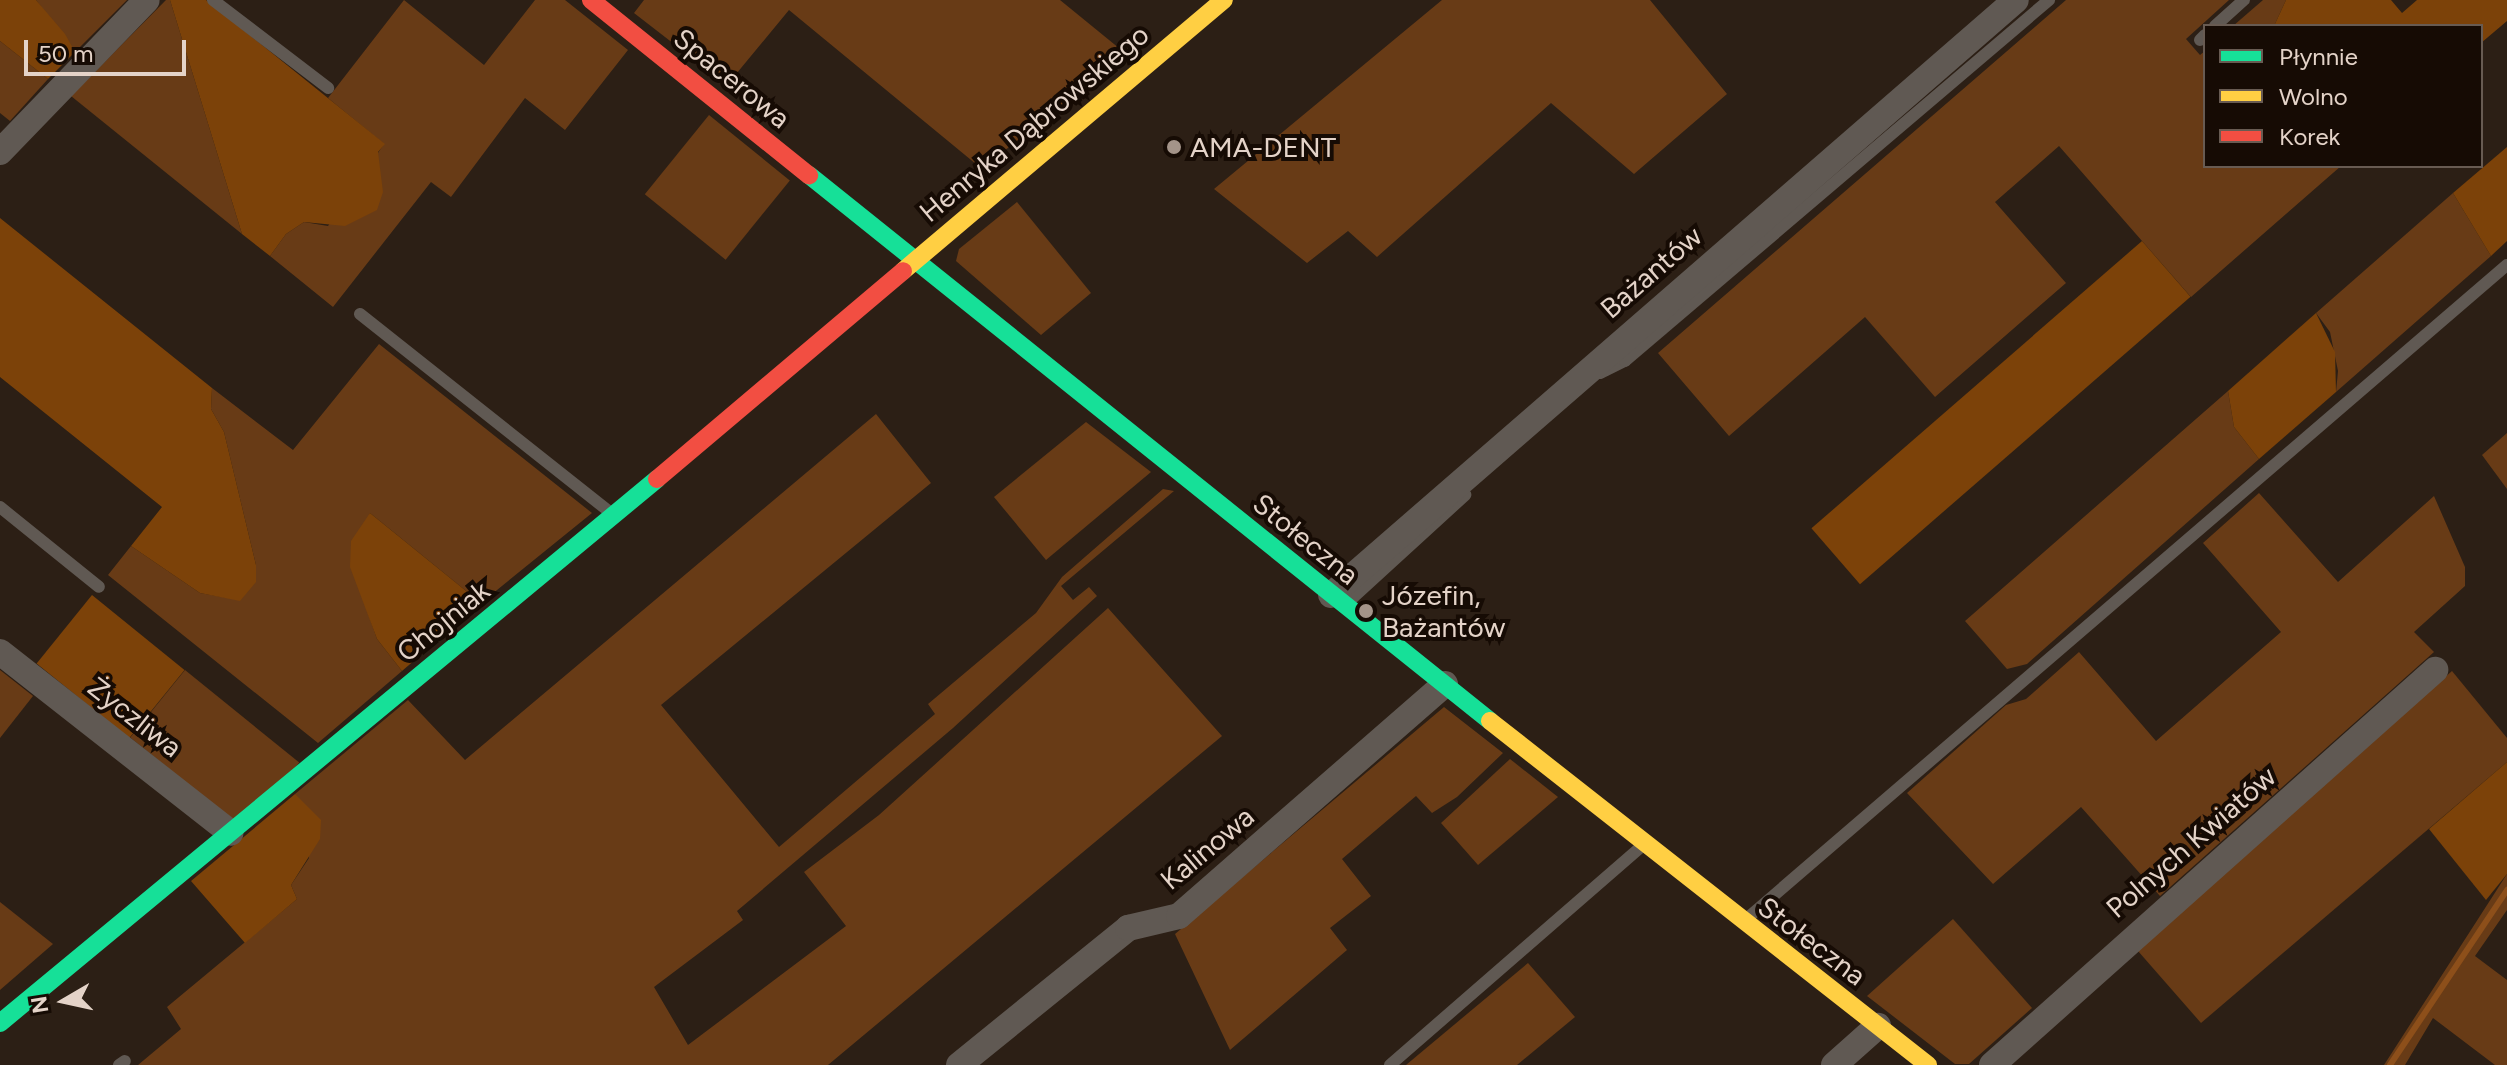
<!DOCTYPE html>
<meta charset="utf-8">
<style>
body{margin:0}
#map{position:relative;width:2507px;height:1065px;overflow:hidden;background:#2c1f15;font-family:Figtree,sans-serif}
div>[style]{position:absolute}
.green>*{inset:0;background:#683b16;transform-origin:0 0}
.forest>*{inset:0;background:#7c4209;transform-origin:0 0}
.stream>*{height:6px;margin:-3px;padding:0 3px;transform-origin:3px;border-radius:3px;background:#8d4f1a}
.lane>*{height:12px;margin:-6px;padding:0 6px;transform-origin:6px;border-radius:6px;background:#605953}
.street>*{height:26px;margin:-13px;padding:0 13px;transform-origin:13px;border-radius:13px;background:#605953}
.fast>*{height:18px;margin:-9px;padding:0 9px;transform-origin:9px;border-radius:9px;background:#16e098}
.slow>*{height:18px;margin:-9px;padding:0 9px;transform-origin:9px;border-radius:9px;background:#ffcf43}
.jam>*{height:18px;margin:-9px;padding:0 9px;transform-origin:9px;border-radius:9px;background:#f24e42}
.dots>*{width:22px;height:22px;translate:-50% -50%;box-sizing:border-box;border:4px solid #160b04;border-radius:50%}
span{translate:-50% -50%;white-space:nowrap;text-align:center;line-height:1.15;-webkit-text-stroke:8px #160b04;paint-order:stroke}
.street-label{font-size:28px;color:#e4d3c8}
.poi-label{font-size:28px;color:#e4d3c8}
.left{translate:0 -50%;text-align:left}
.legend{position:absolute;left:2203px;top:24px;width:280px;height:144px;box-sizing:border-box;background:#160b04;border:2px solid #685b52;margin:0;padding:10px 14px;list-style:none;font-size:24px;color:#e4d3c8}
.legend li{display:flex;align-items:center;gap:16px;height:40px}
.legend b{width:40px;border:2px solid #685b52}
.north{position:absolute;left:24px;top:961px;width:80px;height:80px;-webkit-text-stroke:6px #160b04;paint-order:stroke;rotate:261deg;font-size:22px;font-weight:700;line-height:32px;text-align:center;color:#e4d3c8}
.north::after{content:'';display:block;margin:auto;width:28px;height:36px;background:#e4d3c8;clip-path:polygon(50% 0,100% 100%,50% 72%,0 100%)}
.scale{position:absolute;left:24px;top:40px;width:162px;height:36px;box-sizing:border-box;border:4px solid #e4d3c8;border-top:0;padding-left:10px;font-size:24px;line-height:28px;white-space:nowrap;color:#e4d3c8;-webkit-text-stroke:6px #160b04;paint-order:stroke}
</style>
<div id="map">
<div class="green">
<i style="clip-path:polygon(36px 0,127px 0,75px 52px)"></i>
<i style="clip-path:polygon(166px 0,170px 0,242px 234px,71px 96px)"></i>
<i style="clip-path:polygon(404px 0,484px 65px,535px 0,565px 0,628px 50px,565px 130px,525px 98px,451px 197px,431px 182px,333px 307px,270px 256px,286px 234px,304px 222px,328px 226px,384px 144px,328px 98px)"></i>
<i style="clip-path:polygon(644px 0,1060px 0,1125px 53px,982px 169px,789px 10px,727px 85px,634px 13px)"></i>
<i style="clip-path:polygon(1442px 0,1650px 0,1727px 94px,1634px 174px,1551px 103px,1377px 257px,1348px 231px,1307px 263px,1214px 189px)"></i>
<i style="clip-path:polygon(2066px 0,2229px 0,2186px 39px,2200px 55px,2205px 51px,2205px 166px,2341px 166px,2191px 297px,2059px 146px,1995px 202px,2066px 283px,1935px 397px,1865px 317px,1729px 436px,1658px 353px)"></i>
<i style="clip-path:polygon(2263px 0,2286px 0,2274px 26px,2233px 26px)"></i>
<i style="clip-path:polygon(0 41px,48px 79px,10px 121px,0 113px)"></i>
<i style="left:709px;top:115px;width:104px;height:102px;rotate:39deg"></i>
<i style="clip-path:polygon(2453px 193px,2491px 256px,2336px 392px,2338px 371px,2330px 332px,2316px 313px)"></i>
<i style="clip-path:polygon(1017px 202px,1091px 293px,1041px 335px,956px 261px,959px 249px)"></i>
<i style="clip-path:polygon(379px 344px,592px 513px,481px 603px,370px 513px,361px 593px,377px 639px,402px 671px,318px 743px,108px 575px,131px 546px,200px 593px,240px 600px,256px 565px,224px 432px,211px 409px,212px 388px,293px 450px)"></i>
<i style="clip-path:polygon(2228px 391px,2234px 427px,2259px 459px,2027px 664px,2007px 669px,1965px 621px)"></i>
<i style="clip-path:polygon(876px 414px,931px 483px,661px 705px,779px 847px,935px 714px,928px 704px,1036px 613px,1062px 577px,1163px 489px,1174px 491px,1061px 586px,1073px 600px,1089px 587px,1097px 596px,953px 728px,737px 911px,743px 920px,654px 987px,688px 1045px,846px 926px,804px 872px,879px 815px,1108px 608px,1222px 736px,828px 1065px,138px 1065px,181px 1029px,167px 1007px,297px 899px,291px 885px,309px 858px,295px 794px,408px 700px,465px 760px)"></i>
<i style="clip-path:polygon(1086px 422px,1151px 472px,1046px 560px,994px 497px)"></i>
<i style="clip-path:polygon(2507px 433px,2507px 489px,2482px 455px)"></i>
<i style="clip-path:polygon(2259px 493px,2338px 582px,2434px 496px,2465px 567px,2465px 586px,2414px 632px,2434px 652px,2160px 896px,2081px 807px,1993px 884px,1907px 793px,2006px 705px,2026px 699px,2079px 652px,2156px 741px,2281px 632px,2203px 543px)"></i>
<i style="clip-path:polygon(0 670px,33px 696px,0 738px)"></i>
<i style="left:185px;top:670px;width:147px;height:87px;rotate:39deg"></i>
<i style="clip-path:polygon(2452px 671px,2507px 738px,2507px 762px,2201px 1023px,2138px 951px)"></i>
<i style="clip-path:polygon(1444px 707px,1503px 753px,1457px 797px,1432px 813px,1416px 796px,1342px 859px,1371px 896px,1330px 928px,1347px 950px,1230px 1050px,1175px 934px)"></i>
<i style="clip-path:polygon(1510px 759px,1558px 797px,1478px 865px,1441px 823px)"></i>
<i style="clip-path:polygon(2507px 874px,2507px 910px,2475px 956px,2507px 980px,2507px 1065px,2495px 1065px,2433px 1018px,2405px 1065px,2384px 1065px)"></i>
<i style="clip-path:polygon(0 902px,53px 944px,0 990px)"></i>
<i style="clip-path:polygon(1953px 919px,2032px 1008px,1969px 1064px,1955px 1064px,1867px 996px)"></i>
<i style="clip-path:polygon(1528px 963px,1575px 1017px,1517px 1065px,1406px 1065px)"></i>
</div>
<div class="forest">
<i style="clip-path:polygon(0 0,36px 0,65px 34px,75px 52px,48px 79px,0 41px)"></i>
<i style="clip-path:polygon(170px 0,206px 0,385px 144px,378px 152px,383px 192px,377px 210px,345px 226px,304px 222px,286px 234px,270px 256px,242px 234px)"></i>
<i style="clip-path:polygon(2286px 0,2391px 0,2402px 13px,2417px 0,2507px 0,2507px 21px,2481px 43px,2481px 26px,2274px 26px)"></i>
<i style="clip-path:polygon(2507px 147px,2507px 241px,2491px 256px,2453px 193px)"></i>
<i style="clip-path:polygon(0 218px,212px 388px,211px 409px,224px 432px,256px 565px,256px 582px,240px 601px,200px 593px,131px 546px,162px 507px,0 377px)"></i>
<i style="left:2142px;top:241px;width:74px;height:438px;rotate:49deg"></i>
<i style="clip-path:polygon(2316px 313px,2335px 352px,2336px 392px,2259px 459px,2234px 427px,2228px 391px)"></i>
<i style="clip-path:polygon(370px 513px,481px 603px,402px 671px,377px 639px,350px 567px,351px 541px)"></i>
<i style="left:92px;top:595px;width:119px;height:88px;rotate:39deg"></i>
<i style="clip-path:polygon(2507px 762px,2507px 874px,2486px 900px,2429px 829px)"></i>
<i style="clip-path:polygon(295px 794px,321px 820px,320px 839px,291px 885px,297px 899px,245px 943px,191px 881px)"></i>
</div>
<div class="stream">
<i style="left:2390px;top:1065px;width:211px;rotate:-56.2deg"></i>
</div>
<div class="lane">
<i style="left:213px;top:0;width:145px;rotate:37.4deg"></i>
<i style="left:2215px;top:26px;width:39px;rotate:-42deg"></i>
<i style="left:2200px;top:40px;width:7px;rotate:-45deg"></i>
<i style="left:360px;top:314px;width:319px;rotate:38.4deg"></i>
<i style="left:1600px;top:373px;width:28px;rotate:-26deg"></i>
<i style="left:1625px;top:361px;width:557px;rotate:-40.41deg"></i>
<i style="left:0;top:507px;width:127px;rotate:38.9deg"></i>
<i style="left:1348px;top:602px;width:159px;rotate:-42.4deg"></i>
<i style="left:1744px;top:921px;width:1006px;rotate:-40.69deg"></i>
<i style="left:119px;top:1065px;width:7px;rotate:-34deg"></i>
<i style="left:1390px;top:1065px;width:332px;rotate:-41deg"></i>
</div>
<div class="street">
<i style="left:0;top:152px;width:211px;rotate:-46deg"></i>
<i style="left:1331px;top:595px;width:907px;rotate:-40.98deg"></i>
<i style="left:0;top:652px;width:293px;rotate:38.1deg"></i>
<i style="left:959px;top:1065px;width:218px;rotate:-39deg"></i>
<i style="left:1128px;top:928px;width:52px;rotate:-13.2deg"></i>
<i style="left:1179px;top:916px;width:353px;rotate:-41.1deg"></i>
<i style="left:1834px;top:1065px;width:59px;rotate:-41.6deg"></i>
<i style="left:1992px;top:1065px;width:594px;rotate:-41.72deg"></i>
</div>
<div class="fast">
<i style="left:809px;top:175px;width:873px;rotate:38.72deg"></i>
<i style="left:0;top:1023px;width:853px;rotate:-39.62deg"></i>
</div>
<div class="slow">
<i style="left:903px;top:271px;width:420px;rotate:-40.2deg"></i>
<i style="left:1490px;top:721px;width:557px;rotate:38.15deg"></i>
</div>
<div class="jam">
<i style="left:591px;top:0;width:280px;rotate:38.8deg"></i>
<i style="left:657px;top:479px;width:322px;rotate:-40.2deg"></i>
</div>
<div class="dots">
<i style="left:1174px;top:147px;background:#a49489"></i>
<i style="left:1366px;top:611px;background:#a49489"></i>
</div>
<div class="street-label">
<span style="left:732px;top:78px;rotate:39deg">Spacerowa</span>
<span style="left:1034px;top:123px;rotate:-40deg">Henryka Dąbrowskiego</span>
<span style="left:1651px;top:272px;rotate:-41deg">Bażantów</span>
<span style="left:1306px;top:539px;rotate:39deg">Stołeczna</span>
<span style="left:443px;top:621px;rotate:-39deg">Chojniak</span>
<span style="left:135px;top:717px;rotate:38deg">Życzliwa</span>
<span style="left:2191px;top:842px;rotate:-41deg">Polnych Kwiatów</span>
<span style="left:1207px;top:848px;rotate:-40deg">Kalinowa</span>
<span style="left:1812px;top:941px;rotate:37deg">Stołeczna</span>
</div>
<div class="poi-label">
<span class="left" style="left:1190px;top:147px">AMA-DENT</span>
<span class="left" style="left:1382px;top:611px">Józefin,<br>Bażantów</span>
</div>
<ul class="legend">
<li><b style="height:10px;background:#16e098"></b>Płynnie</li>
<li><b style="height:10px;background:#ffcf43"></b>Wolno</li>
<li><b style="height:10px;background:#f24e42"></b>Korek</li>
</ul>
<div class="north">N</div>
<div class="scale">50 m</div>
</div>
